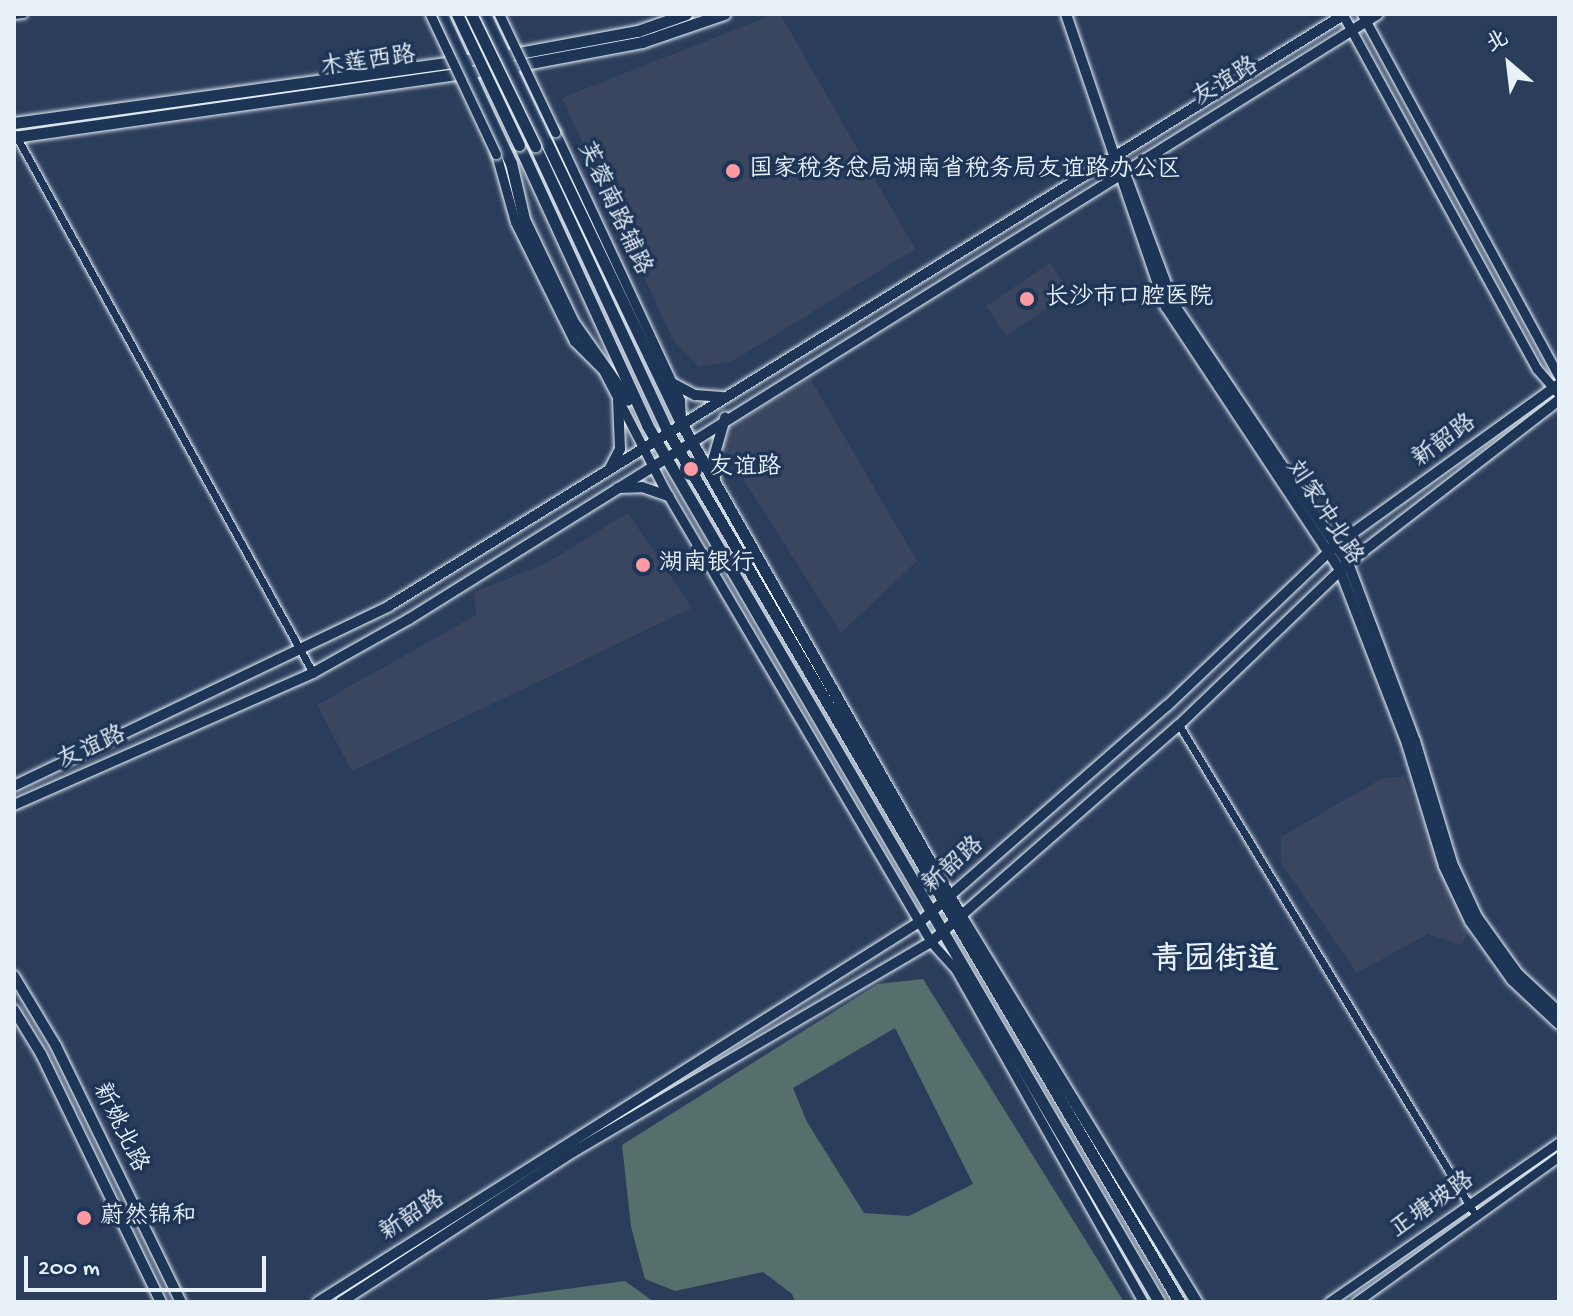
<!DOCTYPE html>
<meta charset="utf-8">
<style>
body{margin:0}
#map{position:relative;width:1573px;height:1316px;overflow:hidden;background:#2a3d5b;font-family:"Gochi Hand","LXGW WenKai TC",sans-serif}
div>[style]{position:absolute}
.built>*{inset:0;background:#3a4660;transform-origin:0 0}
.green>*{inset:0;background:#556f6c}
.roads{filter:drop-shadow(0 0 2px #e8f1f8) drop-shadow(0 0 2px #e8f1f8)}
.minor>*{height:7px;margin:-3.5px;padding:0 3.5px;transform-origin:3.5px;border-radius:3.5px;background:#1d3557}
.tertiary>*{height:9px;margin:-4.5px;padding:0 4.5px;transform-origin:4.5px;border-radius:4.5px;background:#1d3557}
.secondary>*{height:10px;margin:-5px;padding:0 5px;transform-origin:5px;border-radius:5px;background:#1d3557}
.primary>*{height:11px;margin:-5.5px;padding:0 5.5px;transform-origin:5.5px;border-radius:5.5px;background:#1d3557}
.bridges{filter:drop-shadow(0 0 2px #e8f1f8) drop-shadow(0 0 2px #e8f1f8)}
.tertiary-bridge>*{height:9px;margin:-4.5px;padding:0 4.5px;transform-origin:4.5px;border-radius:4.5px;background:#1d3557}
.primary-bridge>*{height:11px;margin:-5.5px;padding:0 5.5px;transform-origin:5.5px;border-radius:5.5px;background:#1d3557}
.dots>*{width:22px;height:22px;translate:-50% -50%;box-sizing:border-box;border:4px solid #1d3557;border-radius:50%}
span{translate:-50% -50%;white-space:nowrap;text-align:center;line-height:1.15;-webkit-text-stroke:7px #1d3557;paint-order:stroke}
.street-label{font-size:24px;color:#e8f1f8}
.poi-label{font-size:24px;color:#e8f1f8}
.left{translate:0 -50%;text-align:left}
.district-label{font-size:32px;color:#e8f1f8;font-weight:700}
.frame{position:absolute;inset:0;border:16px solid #e8f1f8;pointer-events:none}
.north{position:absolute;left:1469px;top:24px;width:80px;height:80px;-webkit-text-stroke:6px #1d3557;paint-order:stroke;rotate:332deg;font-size:22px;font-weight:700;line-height:32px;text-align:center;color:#e8f1f8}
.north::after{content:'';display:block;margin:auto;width:28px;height:36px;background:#e8f1f8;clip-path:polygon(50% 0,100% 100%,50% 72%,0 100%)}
.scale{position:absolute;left:24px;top:1256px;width:242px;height:36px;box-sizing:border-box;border:4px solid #e8f1f8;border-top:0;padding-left:10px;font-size:24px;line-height:28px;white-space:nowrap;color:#e8f1f8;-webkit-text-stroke:6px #1d3557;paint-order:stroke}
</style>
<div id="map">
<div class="built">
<i style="clip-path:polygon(774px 14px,780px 14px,915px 249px,731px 362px,699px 366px,673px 340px,562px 98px)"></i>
<i style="left:1050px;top:263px;width:36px;height:77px;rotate:56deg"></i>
<i style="clip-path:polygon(810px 378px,917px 561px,841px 633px,716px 436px)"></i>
<i style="clip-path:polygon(628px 513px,692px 608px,352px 771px,317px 705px,476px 615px,474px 592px,543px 565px)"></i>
<i style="clip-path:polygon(1404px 776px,1469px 932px,1461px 945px,1428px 934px,1357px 973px,1281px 863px,1281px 837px,1381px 779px)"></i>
</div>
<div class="green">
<i style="clip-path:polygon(evenodd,923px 979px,1124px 1302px,795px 1302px,792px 1294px,763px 1272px,675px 1291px,645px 1279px,631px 1227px,622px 1145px,878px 984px,923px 979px,895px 1028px,973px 1184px,909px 1216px,864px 1213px,807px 1122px,793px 1088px,895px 1028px)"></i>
<i style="clip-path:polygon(625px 1281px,654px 1302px,482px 1302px,486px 1300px)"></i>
</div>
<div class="roads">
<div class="minor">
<i style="left:14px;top:15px;width:9px;rotate:-6deg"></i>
<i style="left:15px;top:134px;width:616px;rotate:61.06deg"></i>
<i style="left:1179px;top:725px;width:574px;rotate:58.83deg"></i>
</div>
<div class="tertiary">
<i style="left:1362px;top:14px;width:413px;rotate:61.5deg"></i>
<i style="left:1343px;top:15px;width:404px;rotate:61.3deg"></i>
<i style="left:1537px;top:369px;width:33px;rotate:49deg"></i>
<i style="left:555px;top:132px;width:296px;rotate:65deg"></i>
<i style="left:680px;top:400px;width:21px;rotate:87deg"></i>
<i style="left:496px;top:154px;width:71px;rotate:74.4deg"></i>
<i style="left:515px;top:222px;width:133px;rotate:63.6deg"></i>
<i style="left:574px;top:341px;width:41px;rotate:45deg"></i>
<i style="left:603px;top:370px;width:137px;rotate:62.7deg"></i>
<i style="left:666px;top:492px;width:522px;rotate:59.51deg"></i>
<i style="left:931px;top:942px;width:38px;rotate:48deg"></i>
<i style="left:956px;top:970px;width:381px;rotate:60.6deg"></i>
<i style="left:1329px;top:1302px;width:280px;rotate:-34.8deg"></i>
<i style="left:1356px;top:1302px;width:250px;rotate:-35.7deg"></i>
</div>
<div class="secondary">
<i style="left:1066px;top:14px;width:310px;rotate:71.2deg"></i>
<i style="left:1166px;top:307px;width:315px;rotate:56.5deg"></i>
<i style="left:1340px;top:570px;width:186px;rotate:68.9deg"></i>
<i style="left:1407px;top:744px;width:127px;rotate:73.1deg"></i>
<i style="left:1444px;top:866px;width:61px;rotate:64.7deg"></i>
<i style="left:1470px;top:921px;width:72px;rotate:54.6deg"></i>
<i style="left:1512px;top:980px;width:64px;rotate:43.1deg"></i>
<i style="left:1121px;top:163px;width:149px;rotate:69.6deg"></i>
<i style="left:1173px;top:303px;width:313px;rotate:56.1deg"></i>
<i style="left:1348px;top:563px;width:190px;rotate:69.4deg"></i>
<i style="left:1415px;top:741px;width:127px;rotate:73.1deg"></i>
<i style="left:1452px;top:863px;width:60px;rotate:65.2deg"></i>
<i style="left:1477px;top:917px;width:70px;rotate:54.3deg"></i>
<i style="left:1518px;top:974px;width:56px;rotate:42.8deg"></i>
<i style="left:672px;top:383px;width:26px;rotate:28deg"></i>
<i style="left:695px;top:395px;width:27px;rotate:4deg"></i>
<i style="left:610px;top:468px;width:21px;rotate:-62deg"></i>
<i style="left:620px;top:449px;width:49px;rotate:-92.3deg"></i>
<i style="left:715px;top:482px;width:25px;rotate:-92deg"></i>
<i style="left:714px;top:457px;width:41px;rotate:-74.2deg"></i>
<i style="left:618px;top:488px;width:24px;rotate:-2deg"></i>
<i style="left:642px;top:487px;width:28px;rotate:19deg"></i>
<i style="left:14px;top:786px;width:416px;rotate:-25.6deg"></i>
<i style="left:389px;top:606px;width:1124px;rotate:-31.77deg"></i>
<i style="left:14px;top:805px;width:327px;rotate:-23.8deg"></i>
<i style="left:313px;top:673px;width:110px;rotate:-29.4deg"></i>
<i style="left:409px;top:619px;width:1142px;rotate:-31.98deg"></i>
<i style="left:14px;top:976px;width:82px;rotate:59deg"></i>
<i style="left:56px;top:1046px;width:285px;rotate:64deg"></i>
<i style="left:14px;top:1010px;width:52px;rotate:58.5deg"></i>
<i style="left:41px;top:1054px;width:276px;rotate:64.2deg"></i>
<i style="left:318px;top:1302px;width:713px;rotate:-32.29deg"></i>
<i style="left:921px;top:921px;width:327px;rotate:-41.2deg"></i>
<i style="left:1167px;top:706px;width:233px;rotate:-43.6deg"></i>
<i style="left:1336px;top:545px;width:275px;rotate:-35.8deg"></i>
<i style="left:341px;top:1302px;width:276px;rotate:-32.9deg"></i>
<i style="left:573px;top:1152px;width:415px;rotate:-30.4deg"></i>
<i style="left:931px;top:942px;width:330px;rotate:-41.2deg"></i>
<i style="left:1179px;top:725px;width:234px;rotate:-43.8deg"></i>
<i style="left:1348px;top:563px;width:267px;rotate:-37.7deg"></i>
</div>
<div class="primary">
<i style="left:442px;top:14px;width:164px;rotate:65.2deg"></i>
<i style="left:511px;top:163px;width:57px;rotate:76.9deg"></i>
<i style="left:524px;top:219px;width:114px;rotate:64.6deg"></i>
<i style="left:573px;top:322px;width:95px;rotate:54.8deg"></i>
<i style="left:485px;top:14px;width:454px;rotate:64.4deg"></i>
<i style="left:681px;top:423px;width:569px;rotate:60.42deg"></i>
<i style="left:962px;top:918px;width:450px;rotate:58.6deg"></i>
<i style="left:508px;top:55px;width:132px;rotate:-10.5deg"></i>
<i style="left:638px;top:31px;width:51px;rotate:-19.5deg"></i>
<i style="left:514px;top:66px;width:130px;rotate:-10.6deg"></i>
<i style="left:642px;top:42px;width:87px;rotate:-18.9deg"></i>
<i style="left:14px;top:123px;width:478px;rotate:-7.9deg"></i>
<i style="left:14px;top:137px;width:484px;rotate:-8.1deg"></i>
<i style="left:519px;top:145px;width:308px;rotate:65.4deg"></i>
<i style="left:647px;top:425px;width:1016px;rotate:59.72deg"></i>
<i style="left:535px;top:146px;width:315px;rotate:65.1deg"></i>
<i style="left:668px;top:432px;width:1009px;rotate:59.57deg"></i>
</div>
</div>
<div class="bridges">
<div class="tertiary-bridge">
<i style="left:430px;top:14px;width:155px;rotate:64.8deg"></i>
<i style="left:499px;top:14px;width:131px;rotate:64.6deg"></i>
</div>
<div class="primary-bridge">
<i style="left:457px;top:14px;width:145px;rotate:64.7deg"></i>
<i style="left:471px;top:14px;width:147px;rotate:64.1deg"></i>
</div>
</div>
<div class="dots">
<i style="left:733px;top:171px;background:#ff9aa2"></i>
<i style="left:1027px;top:299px;background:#ff9aa2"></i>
<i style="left:691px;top:469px;background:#ff9aa2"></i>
<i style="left:643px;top:565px;background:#ff9aa2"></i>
<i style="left:84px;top:1218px;background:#ff9aa2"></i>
</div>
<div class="street-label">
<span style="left:368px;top:63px;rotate:-8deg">木莲西路</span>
<span style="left:1226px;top:83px;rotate:-31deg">友谊路</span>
<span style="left:613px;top:209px;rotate:65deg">芙蓉南路辅路</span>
<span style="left:1445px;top:442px;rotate:-36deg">新韶路</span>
<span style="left:1323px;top:513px;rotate:57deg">刘家冲北路</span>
<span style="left:92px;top:749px;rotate:-24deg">友谊路</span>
<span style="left:954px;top:866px;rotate:-41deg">新韶路</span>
<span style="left:119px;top:1128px;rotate:64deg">新姚北路</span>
<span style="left:1433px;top:1206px;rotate:-35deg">正塘坡路</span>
<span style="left:413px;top:1217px;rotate:-33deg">新韶路</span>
</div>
<div class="poi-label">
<span class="left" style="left:749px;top:171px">国家税务总局湖南省税务局友谊路办公区</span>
<span class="left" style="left:1045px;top:299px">长沙市口腔医院</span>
<span class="left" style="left:709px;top:469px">友谊路</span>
<span class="left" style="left:659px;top:565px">湖南银行</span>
<span class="left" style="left:100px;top:1218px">蔚然锦和</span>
</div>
<div class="district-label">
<span style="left:1215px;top:962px">青园街道</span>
</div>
<div class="frame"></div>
<div class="north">北</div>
<div class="scale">200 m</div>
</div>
